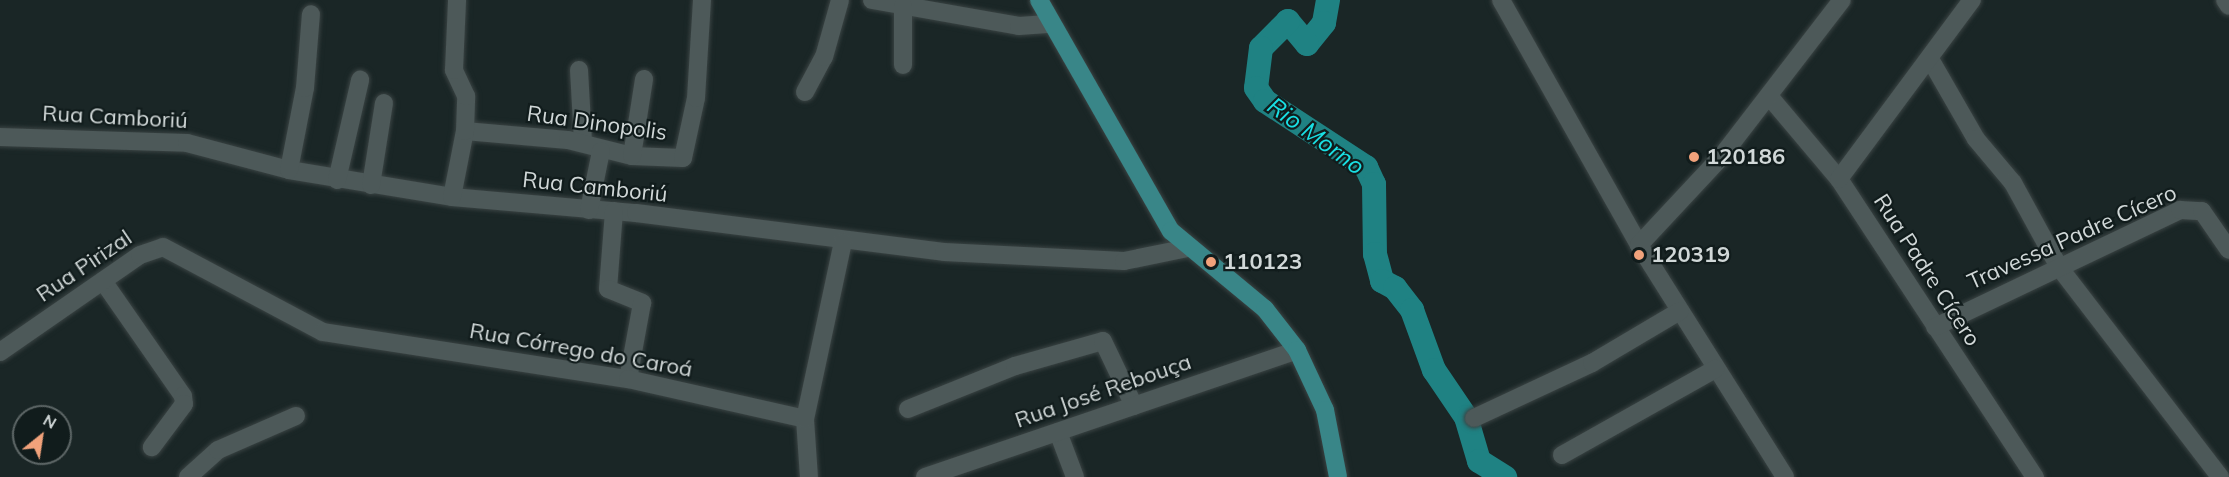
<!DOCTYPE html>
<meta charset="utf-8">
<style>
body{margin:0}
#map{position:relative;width:2229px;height:477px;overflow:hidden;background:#1a2626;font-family:Mulish,sans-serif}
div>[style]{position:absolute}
.river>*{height:24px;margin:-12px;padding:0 12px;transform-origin:12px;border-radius:12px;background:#1f8283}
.roads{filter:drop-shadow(0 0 2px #3a4343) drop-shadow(0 0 2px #3a4343)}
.minor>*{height:18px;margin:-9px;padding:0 9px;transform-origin:9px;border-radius:9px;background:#4d5959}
.major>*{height:18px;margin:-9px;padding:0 9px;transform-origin:9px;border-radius:9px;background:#398688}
.dots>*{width:16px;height:16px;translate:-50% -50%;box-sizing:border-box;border:3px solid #111c1c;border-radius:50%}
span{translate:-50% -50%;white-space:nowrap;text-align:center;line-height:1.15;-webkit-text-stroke:4.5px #111c1c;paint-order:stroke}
.street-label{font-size:22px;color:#d1d8d8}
.poi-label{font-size:22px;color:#d1d8d8;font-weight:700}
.left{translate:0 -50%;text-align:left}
.water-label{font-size:24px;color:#19dfe3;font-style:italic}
.north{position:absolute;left:12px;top:405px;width:60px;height:60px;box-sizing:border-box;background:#111c1c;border:2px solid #5e6767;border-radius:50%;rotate:30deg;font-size:16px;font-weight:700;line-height:24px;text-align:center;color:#d1d8d8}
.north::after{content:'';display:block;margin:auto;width:21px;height:27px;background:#f1a27b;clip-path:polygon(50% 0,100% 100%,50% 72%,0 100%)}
</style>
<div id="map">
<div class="river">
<i style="left:1328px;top:0;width:23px;rotate:100deg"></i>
<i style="left:1324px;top:23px;width:27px;rotate:129deg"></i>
<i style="left:1307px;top:44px;width:30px;rotate:-130deg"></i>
<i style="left:1288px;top:21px;width:38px;rotate:135deg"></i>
<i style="left:1261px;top:48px;width:40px;rotate:97.1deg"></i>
<i style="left:1256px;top:88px;width:16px;rotate:55deg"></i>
<i style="left:1265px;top:101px;width:121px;rotate:33.2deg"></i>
<i style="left:1366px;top:167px;width:19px;rotate:65deg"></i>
<i style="left:1374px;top:184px;width:70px;rotate:89.2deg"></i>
<i style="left:1375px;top:254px;width:28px;rotate:75deg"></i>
<i style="left:1382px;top:281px;width:15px;rotate:28deg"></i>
<i style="left:1395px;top:288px;width:28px;rotate:52deg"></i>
<i style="left:1412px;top:310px;width:64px;rotate:69.9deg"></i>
<i style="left:1434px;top:370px;width:57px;rotate:55.8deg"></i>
<i style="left:1466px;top:417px;width:46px;rotate:73.5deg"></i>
<i style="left:1479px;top:461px;width:31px;rotate:32deg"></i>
</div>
<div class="roads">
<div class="minor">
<i style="left:872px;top:0;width:149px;rotate:10deg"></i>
<i style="left:1019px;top:26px;width:32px;rotate:-4deg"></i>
<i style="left:1501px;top:0;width:281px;rotate:60.6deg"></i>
<i style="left:1639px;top:245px;width:274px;rotate:57.8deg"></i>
<i style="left:2225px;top:0;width:7px;rotate:56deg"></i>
<i style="left:1930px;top:59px;width:92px;rotate:60.1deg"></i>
<i style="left:1976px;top:139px;width:57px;rotate:49.9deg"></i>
<i style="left:2013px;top:183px;width:96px;rotate:61.3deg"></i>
<i style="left:2059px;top:267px;width:265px;rotate:52.5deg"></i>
<i style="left:903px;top:65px;width:59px;rotate:-90deg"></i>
<i style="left:579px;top:70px;width:72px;rotate:86.8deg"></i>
<i style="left:805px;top:92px;width:40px;rotate:-62deg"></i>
<i style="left:824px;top:57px;width:59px;rotate:-74.3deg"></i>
<i style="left:1769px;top:96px;width:109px;rotate:49.9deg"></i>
<i style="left:1839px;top:179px;width:357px;rotate:56.7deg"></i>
<i style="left:465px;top:131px;width:103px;rotate:5deg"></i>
<i style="left:568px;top:140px;width:66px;rotate:14deg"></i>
<i style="left:632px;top:156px;width:51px;rotate:2.2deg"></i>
<i style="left:683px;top:158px;width:61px;rotate:-77.8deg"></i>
<i style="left:696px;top:98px;width:98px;rotate:-86.5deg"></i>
<i style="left:0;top:137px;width:187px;rotate:1.8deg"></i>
<i style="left:187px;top:143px;width:106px;rotate:14.8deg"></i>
<i style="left:289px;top:170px;width:165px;rotate:9.4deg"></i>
<i style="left:452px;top:197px;width:185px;rotate:5deg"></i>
<i style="left:636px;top:213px;width:310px;rotate:7.2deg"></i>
<i style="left:944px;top:252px;width:180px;rotate:2.9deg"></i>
<i style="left:1124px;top:261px;width:65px;rotate:-11.5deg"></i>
<i style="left:632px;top:156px;width:78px;rotate:-81.1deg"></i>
<i style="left:289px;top:170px;width:84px;rotate:-79deg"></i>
<i style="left:305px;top:88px;width:74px;rotate:-85.4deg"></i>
<i style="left:1839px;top:179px;width:223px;rotate:-53.4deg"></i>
<i style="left:337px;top:180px;width:103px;rotate:-77deg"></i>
<i style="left:371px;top:185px;width:83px;rotate:-81deg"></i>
<i style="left:452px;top:197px;width:67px;rotate:-78.9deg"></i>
<i style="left:465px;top:131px;width:35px;rotate:-88deg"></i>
<i style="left:466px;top:96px;width:29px;rotate:-115deg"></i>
<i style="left:454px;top:70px;width:70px;rotate:-87.5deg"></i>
<i style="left:589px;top:210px;width:60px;rotate:-78.5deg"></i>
<i style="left:614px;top:211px;width:78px;rotate:94.4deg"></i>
<i style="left:608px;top:289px;width:37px;rotate:22deg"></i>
<i style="left:642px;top:303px;width:77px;rotate:100.4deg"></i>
<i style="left:1639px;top:245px;width:120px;rotate:-47deg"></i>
<i style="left:1721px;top:157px;width:198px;rotate:-52.4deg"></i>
<i style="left:103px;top:281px;width:140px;rotate:55.2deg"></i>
<i style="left:183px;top:396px;width:8px;rotate:83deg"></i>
<i style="left:184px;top:404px;width:54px;rotate:126.7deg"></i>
<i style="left:1935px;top:327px;width:272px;rotate:-25.5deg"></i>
<i style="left:2180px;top:210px;width:22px;rotate:3deg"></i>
<i style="left:2202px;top:211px;width:47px;rotate:55.3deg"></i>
<i style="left:0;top:352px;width:170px;rotate:-34.7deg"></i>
<i style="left:140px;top:255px;width:24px;rotate:-19deg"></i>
<i style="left:163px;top:247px;width:181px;rotate:28deg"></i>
<i style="left:323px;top:332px;width:309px;rotate:8.8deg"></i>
<i style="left:628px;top:379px;width:181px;rotate:12.7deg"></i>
<i style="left:805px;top:419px;width:58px;rotate:86.1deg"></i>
<i style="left:908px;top:409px;width:115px;rotate:-21.9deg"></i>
<i style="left:1015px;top:366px;width:91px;rotate:-15.9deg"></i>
<i style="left:1103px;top:341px;width:72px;rotate:64.5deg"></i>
<i style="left:1474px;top:418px;width:130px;rotate:-25deg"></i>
<i style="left:1592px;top:363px;width:102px;rotate:-30.6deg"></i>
<i style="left:805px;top:419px;width:181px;rotate:-77.9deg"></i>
<i style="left:1058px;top:432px;width:48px;rotate:69.3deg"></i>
<i style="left:1562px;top:455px;width:176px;rotate:-29.3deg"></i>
<i style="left:188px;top:477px;width:40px;rotate:-42deg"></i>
<i style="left:218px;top:450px;width:85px;rotate:-23.6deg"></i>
<i style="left:925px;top:477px;width:393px;rotate:-18.8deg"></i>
</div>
<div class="major">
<i style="left:1039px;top:0;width:266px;rotate:60.3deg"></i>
<i style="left:1171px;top:231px;width:122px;rotate:39.7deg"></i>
<i style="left:1265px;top:309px;width:52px;rotate:52deg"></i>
<i style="left:1297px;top:350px;width:66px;rotate:65deg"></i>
<i style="left:1325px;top:410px;width:68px;rotate:79deg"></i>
</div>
</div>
<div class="dots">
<i style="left:1694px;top:157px;background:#f1a27b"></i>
<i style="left:1639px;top:255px;background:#f1a27b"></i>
<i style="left:1211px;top:262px;background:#f1a27b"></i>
</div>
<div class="street-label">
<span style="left:115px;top:117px;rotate:3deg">Rua Camboriú</span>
<span style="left:597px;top:123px;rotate:8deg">Rua Dinopolis</span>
<span style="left:595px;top:187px;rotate:6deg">Rua Camboriú</span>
<span style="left:2072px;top:237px;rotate:-24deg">Travessa Padre Cícero</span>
<span style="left:84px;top:266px;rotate:-34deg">Rua Pirizal</span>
<span style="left:1927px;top:270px;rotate:57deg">Rua Padre Cícero</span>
<span style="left:581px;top:350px;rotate:10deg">Rua Córrego do Caroá</span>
<span style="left:1103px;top:391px;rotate:-19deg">Rua José Rebouça</span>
</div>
<div class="poi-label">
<span class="left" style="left:1706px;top:157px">120186</span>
<span class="left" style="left:1651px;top:255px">120319</span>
<span class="left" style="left:1223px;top:262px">110123</span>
</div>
<div class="water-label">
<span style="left:1316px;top:136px;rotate:36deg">Rio Morno</span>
</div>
<div class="north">N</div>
</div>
